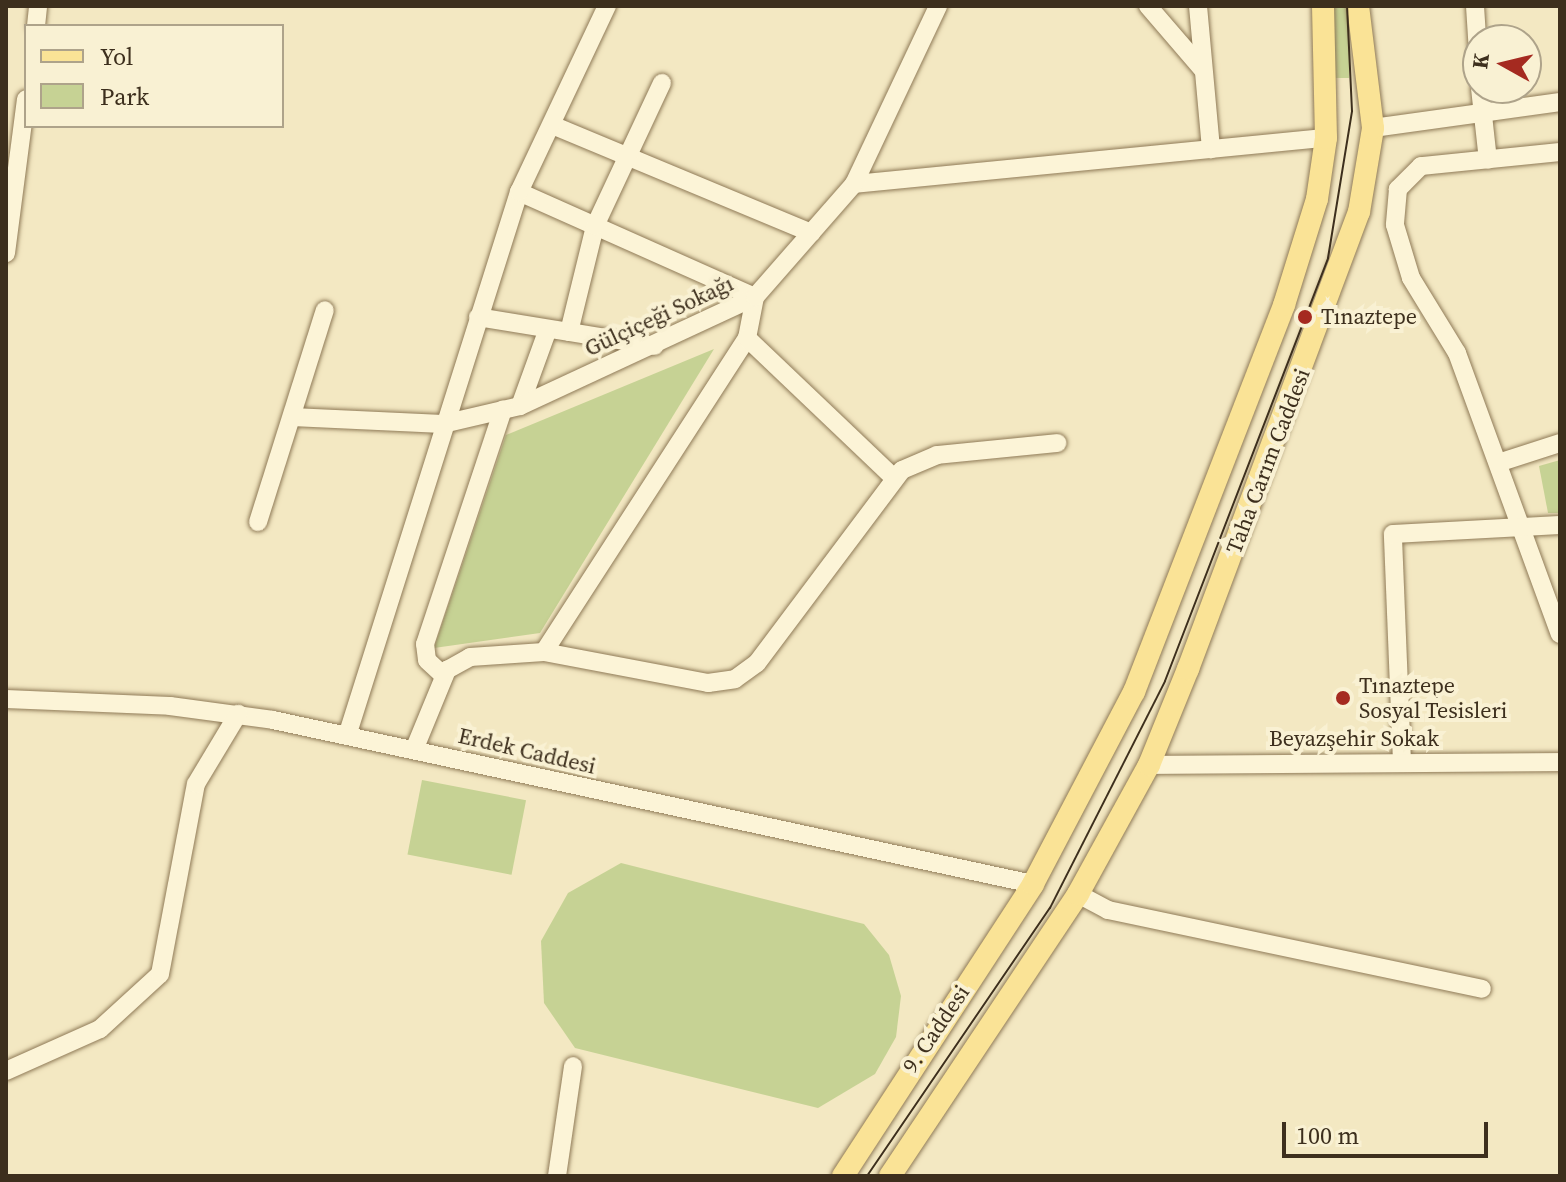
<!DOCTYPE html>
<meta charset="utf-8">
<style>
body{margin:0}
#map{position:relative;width:1566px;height:1182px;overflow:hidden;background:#f3e8c2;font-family:"Source Serif 4",serif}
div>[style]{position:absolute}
.green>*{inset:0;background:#c6d294;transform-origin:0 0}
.roads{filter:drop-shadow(0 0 2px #8f7a57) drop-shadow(0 0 2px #8f7a57)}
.minor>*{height:18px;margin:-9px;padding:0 9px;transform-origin:9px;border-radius:9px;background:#fcf4d7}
.major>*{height:22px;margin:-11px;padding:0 11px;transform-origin:11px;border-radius:11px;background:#fae396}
.tram>*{height:2px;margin:-1px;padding:0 1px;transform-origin:1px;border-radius:1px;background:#3d2f1d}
.dots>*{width:22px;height:22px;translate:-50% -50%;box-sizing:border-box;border:4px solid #f9f1d3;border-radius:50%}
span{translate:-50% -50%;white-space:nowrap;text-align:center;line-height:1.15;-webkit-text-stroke:8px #f9f1d3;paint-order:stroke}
.street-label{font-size:22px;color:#3d2f1d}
.poi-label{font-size:22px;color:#3d2f1d}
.left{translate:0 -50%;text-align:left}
.frame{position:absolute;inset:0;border:8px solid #3d2f1d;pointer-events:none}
.legend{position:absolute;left:24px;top:24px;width:260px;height:104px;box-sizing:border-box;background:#f9f1d3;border:2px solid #aea38a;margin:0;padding:10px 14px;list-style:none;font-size:24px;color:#3d2f1d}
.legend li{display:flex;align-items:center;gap:16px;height:40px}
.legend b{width:40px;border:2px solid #aea38a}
.north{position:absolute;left:1462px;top:24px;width:80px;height:80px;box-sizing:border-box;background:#f9f1d3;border:2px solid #aea38a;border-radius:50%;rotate:278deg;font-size:22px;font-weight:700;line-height:32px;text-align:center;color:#3d2f1d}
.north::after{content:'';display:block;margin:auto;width:28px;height:36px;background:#a52a20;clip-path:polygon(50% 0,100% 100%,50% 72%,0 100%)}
.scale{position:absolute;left:1282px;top:1122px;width:206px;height:36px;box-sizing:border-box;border:4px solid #3d2f1d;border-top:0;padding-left:10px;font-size:24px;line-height:28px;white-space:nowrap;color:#3d2f1d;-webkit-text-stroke:6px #f9f1d3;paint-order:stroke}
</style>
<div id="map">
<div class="green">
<i style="left:1333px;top:6px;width:16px;height:72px"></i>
<i style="clip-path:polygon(714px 349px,540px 633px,434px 648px,506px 435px)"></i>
<i style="clip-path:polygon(1560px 460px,1560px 513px,1548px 513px,1539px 466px)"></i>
<i style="left:422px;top:780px;width:106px;height:76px;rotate:11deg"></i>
<i style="clip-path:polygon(621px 863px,864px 924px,889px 955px,901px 996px,896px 1037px,875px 1074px,818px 1108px,575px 1048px,544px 1003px,541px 941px,568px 893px)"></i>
</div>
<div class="roads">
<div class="minor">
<i style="left:1148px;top:6px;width:84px;rotate:49.3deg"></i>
<i style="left:1198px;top:6px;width:144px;rotate:84.8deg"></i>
<i style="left:1475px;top:6px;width:46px;rotate:86.3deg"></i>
<i style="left:36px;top:26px;width:20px;rotate:-84deg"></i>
<i style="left:1480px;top:88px;width:72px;rotate:83.7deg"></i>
<i style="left:552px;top:125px;width:281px;rotate:22.6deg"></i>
<i style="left:1373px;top:128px;width:189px;rotate:-7.9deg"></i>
<i style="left:1560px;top:152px;width:140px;rotate:174.2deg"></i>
<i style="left:1421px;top:166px;width:33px;rotate:135deg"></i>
<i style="left:1398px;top:189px;width:36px;rotate:95deg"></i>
<i style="left:1395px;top:225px;width:55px;rotate:73.2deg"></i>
<i style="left:1411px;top:278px;width:88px;rotate:58.5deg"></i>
<i style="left:1457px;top:353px;width:299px;rotate:69.9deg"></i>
<i style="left:854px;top:184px;width:474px;rotate:-5.6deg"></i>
<i style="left:519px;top:192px;width:258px;rotate:24deg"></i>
<i style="left:755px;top:297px;width:42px;rotate:101deg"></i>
<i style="left:747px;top:338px;width:374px;rotate:122.9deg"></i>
<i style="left:6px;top:253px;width:155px;rotate:-82.6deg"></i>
<i style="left:478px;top:317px;width:179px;rotate:9.3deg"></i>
<i style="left:569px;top:332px;width:109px;rotate:-76.2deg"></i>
<i style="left:595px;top:226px;width:158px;rotate:-64.9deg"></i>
<i style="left:747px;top:338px;width:202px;rotate:43.6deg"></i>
<i style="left:520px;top:406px;width:82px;rotate:-70deg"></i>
<i style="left:292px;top:417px;width:151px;rotate:2.7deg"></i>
<i style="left:443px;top:424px;width:79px;rotate:-13.2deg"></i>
<i style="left:520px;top:406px;width:259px;rotate:-24.9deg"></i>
<i style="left:755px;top:297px;width:150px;rotate:-48.8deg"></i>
<i style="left:854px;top:184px;width:197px;rotate:-64.7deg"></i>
<i style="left:1498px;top:463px;width:65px;rotate:-17.9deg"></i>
<i style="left:258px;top:522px;width:222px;rotate:-72.5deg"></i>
<i style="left:444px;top:676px;width:23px;rotate:-137deg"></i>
<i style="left:427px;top:660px;width:16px;rotate:-97deg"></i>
<i style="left:425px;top:644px;width:247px;rotate:-71.6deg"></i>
<i style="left:6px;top:699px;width:164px;rotate:2.4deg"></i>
<i style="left:170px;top:706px;width:104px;rotate:7.7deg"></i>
<i style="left:273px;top:720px;width:777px;rotate:12.18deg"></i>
<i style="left:347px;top:736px;width:571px;rotate:-72.45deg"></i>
<i style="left:519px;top:192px;width:206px;rotate:-64.7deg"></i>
<i style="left:414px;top:750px;width:87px;rotate:-67.6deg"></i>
<i style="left:447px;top:670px;width:26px;rotate:-29deg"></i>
<i style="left:470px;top:657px;width:74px;rotate:-3.9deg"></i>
<i style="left:544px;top:652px;width:167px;rotate:10.7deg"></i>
<i style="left:708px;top:683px;width:27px;rotate:-8deg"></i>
<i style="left:735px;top:679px;width:27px;rotate:-36deg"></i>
<i style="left:757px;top:663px;width:241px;rotate:-53.1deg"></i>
<i style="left:902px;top:470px;width:38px;rotate:-23deg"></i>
<i style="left:937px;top:455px;width:121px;rotate:-5.7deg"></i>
<i style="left:1402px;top:762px;width:228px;rotate:-92.3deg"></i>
<i style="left:1393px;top:534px;width:167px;rotate:-3.1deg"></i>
<i style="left:1149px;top:765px;width:411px;rotate:-0.4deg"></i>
<i style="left:1078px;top:894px;width:34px;rotate:28deg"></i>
<i style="left:1108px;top:910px;width:382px;rotate:11.9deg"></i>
<i style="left:6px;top:1071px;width:103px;rotate:-24.1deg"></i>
<i style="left:100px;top:1029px;width:81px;rotate:-42.5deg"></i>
<i style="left:160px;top:974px;width:193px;rotate:-79.3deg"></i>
<i style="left:196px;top:784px;width:82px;rotate:-59deg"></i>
<i style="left:557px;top:1176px;width:111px;rotate:-81.7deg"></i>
</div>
<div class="major">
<i style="left:843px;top:1176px;width:348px;rotate:-56.9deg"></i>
<i style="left:1033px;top:884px;width:217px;rotate:-62.3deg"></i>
<i style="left:1134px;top:692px;width:415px;rotate:-68.8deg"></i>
<i style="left:1284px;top:305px;width:111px;rotate:-72.7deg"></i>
<i style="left:1317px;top:199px;width:62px;rotate:-81.6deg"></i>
<i style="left:1326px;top:138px;width:132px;rotate:-91.3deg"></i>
<i style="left:890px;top:1176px;width:339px;rotate:-56.3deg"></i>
<i style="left:1078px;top:894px;width:147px;rotate:-61.2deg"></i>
<i style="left:1149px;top:765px;width:104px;rotate:-67.9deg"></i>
<i style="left:1188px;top:669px;width:488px;rotate:-69.5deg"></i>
<i style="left:1359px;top:212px;width:85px;rotate:-80.5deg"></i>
<i style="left:1373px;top:128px;width:123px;rotate:-97deg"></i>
</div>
</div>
<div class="tram">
<i style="left:867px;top:1176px;width:325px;rotate:-55.7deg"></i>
<i style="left:1050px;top:908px;width:254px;rotate:-63.1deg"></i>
<i style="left:1165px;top:681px;width:453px;rotate:-68.9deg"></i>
<i style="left:1328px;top:258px;width:149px;rotate:-80.7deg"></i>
<i style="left:1352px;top:111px;width:105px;rotate:-92.7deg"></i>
</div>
<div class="dots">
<i style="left:1305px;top:317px;background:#a52a20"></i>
<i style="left:1343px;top:698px;background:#a52a20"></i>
</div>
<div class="street-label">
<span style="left:659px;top:316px;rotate:-25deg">Gülçiçeği Sokağı</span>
<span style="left:1268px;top:461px;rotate:-69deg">Taha Carım Caddesi</span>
<span style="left:1354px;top:739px">Beyazşehir Sokak</span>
<span style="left:527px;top:751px;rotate:13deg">Erdek Caddesi</span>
<span style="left:936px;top:1029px;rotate:-56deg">9. Caddesi</span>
</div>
<div class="poi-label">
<span class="left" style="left:1321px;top:317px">Tınaztepe</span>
<span class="left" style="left:1359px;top:698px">Tınaztepe<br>Sosyal Tesisleri</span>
</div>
<div class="frame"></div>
<ul class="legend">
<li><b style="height:10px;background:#fae396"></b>Yol</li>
<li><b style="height:22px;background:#c6d294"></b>Park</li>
</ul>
<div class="north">K</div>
<div class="scale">100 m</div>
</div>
